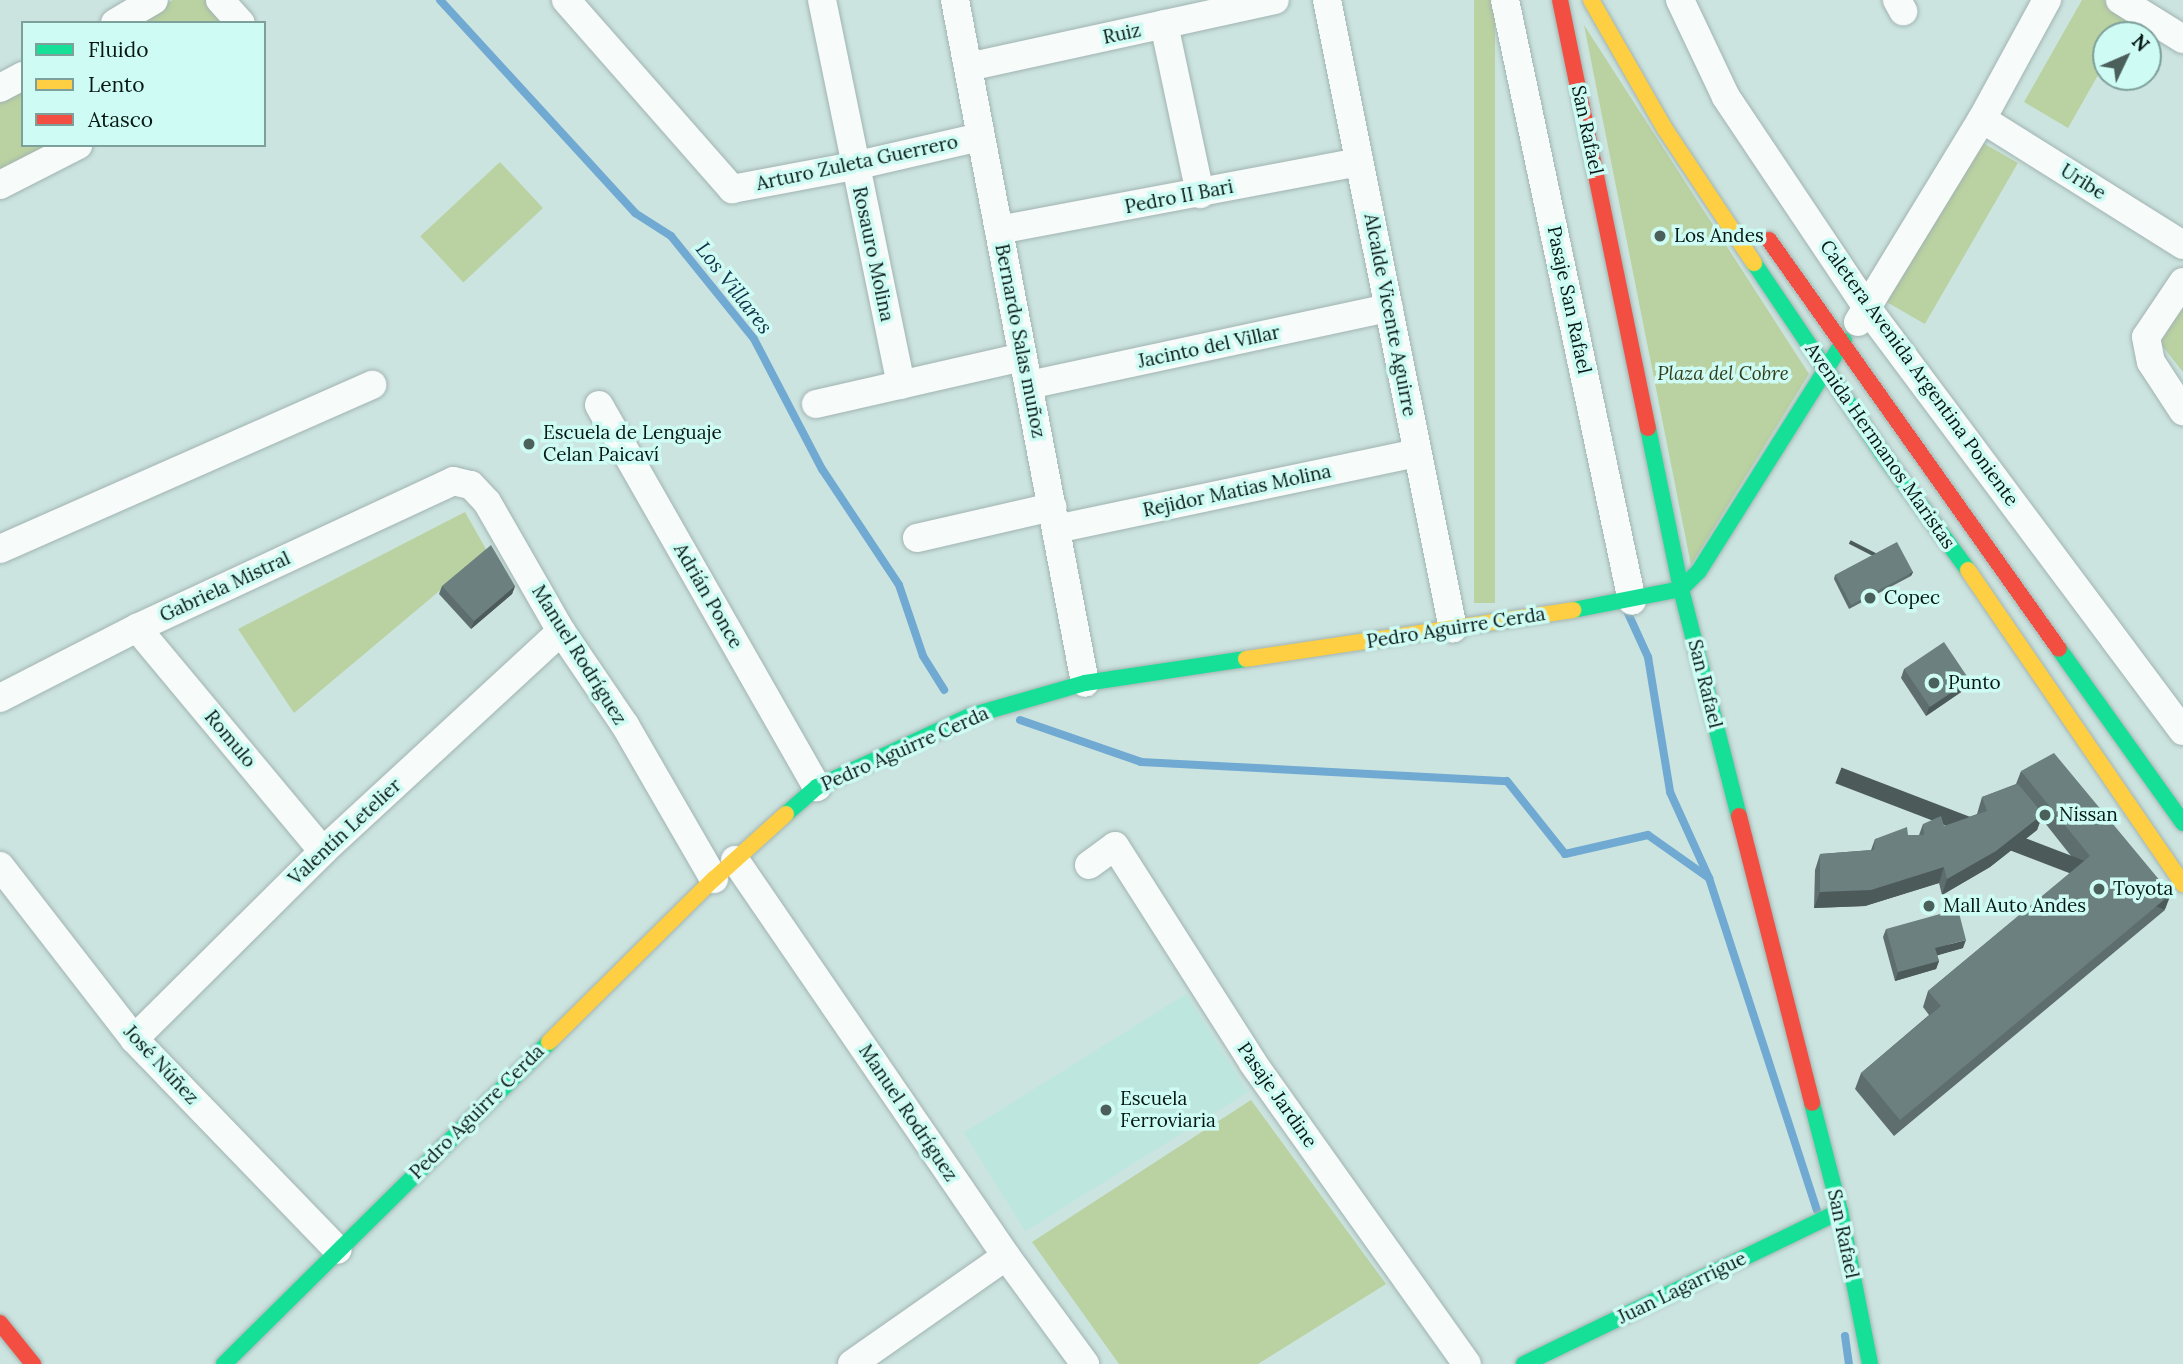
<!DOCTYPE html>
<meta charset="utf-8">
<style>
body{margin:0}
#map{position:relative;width:2183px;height:1364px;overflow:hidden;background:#cce4e0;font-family:Lora,serif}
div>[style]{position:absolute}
.built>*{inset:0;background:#bde6df;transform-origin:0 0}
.green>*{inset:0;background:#bad1a1;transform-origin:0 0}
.stream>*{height:8px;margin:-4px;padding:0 4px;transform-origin:4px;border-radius:4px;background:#70a9d1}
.roads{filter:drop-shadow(0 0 2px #a1b4b1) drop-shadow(0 0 2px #a1b4b1)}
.street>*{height:28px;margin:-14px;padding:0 14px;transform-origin:14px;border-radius:14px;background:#f7fbfa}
.fast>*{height:16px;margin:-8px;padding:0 8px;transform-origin:8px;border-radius:8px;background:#16e098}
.slow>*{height:16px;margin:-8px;padding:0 8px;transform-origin:8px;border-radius:8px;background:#ffcf43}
.jam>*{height:16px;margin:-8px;padding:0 8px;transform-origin:8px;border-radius:8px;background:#f24e42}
.wall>*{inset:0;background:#5e6e6e}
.shaded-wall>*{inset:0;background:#4c5a5a;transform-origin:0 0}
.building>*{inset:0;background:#6d8080;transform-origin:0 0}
.dots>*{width:19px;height:19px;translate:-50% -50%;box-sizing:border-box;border:4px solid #cefcf4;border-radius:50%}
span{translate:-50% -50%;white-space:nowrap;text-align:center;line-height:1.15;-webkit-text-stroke:7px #cefcf4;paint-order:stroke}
.street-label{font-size:19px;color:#061714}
.poi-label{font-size:19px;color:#061714}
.left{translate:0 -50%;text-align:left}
.park-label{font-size:19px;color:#333d19;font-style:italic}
.water-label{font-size:21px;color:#13324a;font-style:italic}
.legend{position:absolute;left:21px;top:21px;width:245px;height:126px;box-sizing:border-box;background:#cefcf4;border:2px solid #7ea09a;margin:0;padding:9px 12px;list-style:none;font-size:21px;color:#061714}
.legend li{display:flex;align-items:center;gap:14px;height:35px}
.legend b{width:35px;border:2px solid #7ea09a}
.north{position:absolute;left:2092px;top:21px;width:70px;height:70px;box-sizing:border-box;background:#cefcf4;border:2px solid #7ea09a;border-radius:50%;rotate:46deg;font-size:19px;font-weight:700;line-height:28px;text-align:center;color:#061714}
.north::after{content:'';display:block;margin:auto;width:24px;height:32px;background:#4b5f5b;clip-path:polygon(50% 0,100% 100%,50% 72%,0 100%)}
</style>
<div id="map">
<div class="built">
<i style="left:1186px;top:994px;width:116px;height:262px;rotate:58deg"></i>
</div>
<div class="green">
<i style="clip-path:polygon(173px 0,207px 0,228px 23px,130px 23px)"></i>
<i style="left:1474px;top:0;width:21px;height:603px"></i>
<i style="clip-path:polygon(2082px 0,2107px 0,2132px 14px,2121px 35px,2106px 35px,2106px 61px,2068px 128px,2024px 102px)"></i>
<i style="clip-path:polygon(1584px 25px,1809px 374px,1691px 565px)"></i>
<i style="clip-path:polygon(23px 80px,23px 145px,53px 145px,0 172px,0 92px)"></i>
<i style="left:1978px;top:140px;width:46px;height:186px;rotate:30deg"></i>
<i style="left:500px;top:162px;width:63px;height:109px;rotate:47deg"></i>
<i style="clip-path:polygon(2183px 307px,2183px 372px,2160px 343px)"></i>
<i style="clip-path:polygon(465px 512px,487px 551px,294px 713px,238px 629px)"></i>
<i style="clip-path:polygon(1251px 1100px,1386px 1284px,1258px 1364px,1119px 1364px,1032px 1242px)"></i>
</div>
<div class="stream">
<i style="left:440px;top:0;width:289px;rotate:47.5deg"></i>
<i style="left:635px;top:213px;width:43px;rotate:32.6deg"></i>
<i style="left:671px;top:236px;width:132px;rotate:51.1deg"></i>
<i style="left:754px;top:339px;width:147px;rotate:62.4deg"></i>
<i style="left:822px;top:469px;width:139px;rotate:56.4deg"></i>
<i style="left:899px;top:585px;width:75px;rotate:71.3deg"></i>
<i style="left:923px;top:656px;width:40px;rotate:58deg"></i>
<i style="left:1627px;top:611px;width:51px;rotate:65.5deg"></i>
<i style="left:1648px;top:657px;width:137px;rotate:80.7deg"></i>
<i style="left:1670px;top:792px;width:94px;rotate:65.6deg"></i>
<i style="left:1020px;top:720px;width:128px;rotate:19.1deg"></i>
<i style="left:1141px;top:762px;width:366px;rotate:3deg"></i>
<i style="left:1507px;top:781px;width:93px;rotate:51.5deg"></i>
<i style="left:1565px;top:854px;width:85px;rotate:-12.9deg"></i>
<i style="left:1648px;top:835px;width:75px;rotate:35.2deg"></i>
<i style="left:1709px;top:878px;width:349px;rotate:72deg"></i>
<i style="left:1845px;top:1336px;width:28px;rotate:82deg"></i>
</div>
<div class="roads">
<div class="street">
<i style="left:220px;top:0;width:31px;rotate:48deg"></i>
<i style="left:566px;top:0;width:252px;rotate:48.7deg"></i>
<i style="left:732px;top:189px;width:124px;rotate:-10.7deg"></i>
<i style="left:854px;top:166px;width:130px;rotate:-12.9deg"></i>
<i style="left:822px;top:0;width:393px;rotate:78.4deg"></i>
<i style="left:955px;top:0;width:695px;rotate:79.22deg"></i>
<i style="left:1327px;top:0;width:641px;rotate:78.67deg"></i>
<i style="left:1505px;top:0;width:614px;rotate:78.07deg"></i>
<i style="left:1680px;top:0;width:107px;rotate:64.6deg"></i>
<i style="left:1726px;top:97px;width:254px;rotate:56.2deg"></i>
<i style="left:1867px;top:308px;width:528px;rotate:53.24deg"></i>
<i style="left:1897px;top:0;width:13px;rotate:61deg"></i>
<i style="left:2120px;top:0;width:74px;rotate:31.8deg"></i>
<i style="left:115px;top:23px;width:45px;rotate:-30.5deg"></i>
<i style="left:1164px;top:24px;width:174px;rotate:78deg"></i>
<i style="left:968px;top:67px;width:314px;rotate:-12.3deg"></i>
<i style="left:0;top:88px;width:26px;rotate:-28deg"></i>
<i style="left:1982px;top:119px;width:237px;rotate:32.1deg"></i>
<i style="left:0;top:185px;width:88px;rotate:-27.1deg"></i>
<i style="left:999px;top:230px;width:366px;rotate:-10.7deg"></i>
<i style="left:2183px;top:282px;width:66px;rotate:123.9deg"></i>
<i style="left:2146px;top:337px;width:25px;rotate:79deg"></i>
<i style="left:2151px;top:362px;width:59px;rotate:56.9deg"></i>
<i style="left:1858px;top:322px;width:238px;rotate:-58.6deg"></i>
<i style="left:1982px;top:119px;width:136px;rotate:-61.4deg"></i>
<i style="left:1029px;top:385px;width:368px;rotate:-12.1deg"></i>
<i style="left:816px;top:404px;width:212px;rotate:-12.8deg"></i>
<i style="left:599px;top:405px;width:440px;rotate:60.3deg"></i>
<i style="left:1056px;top:529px;width:369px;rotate:-11.9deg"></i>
<i style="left:917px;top:538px;width:139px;rotate:-12.9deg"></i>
<i style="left:0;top:549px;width:407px;rotate:-23.8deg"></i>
<i style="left:137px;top:628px;width:290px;rotate:50.2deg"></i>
<i style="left:0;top:698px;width:154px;rotate:-27.1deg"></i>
<i style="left:137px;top:628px;width:349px;rotate:-24.9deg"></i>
<i style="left:453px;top:481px;width:18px;rotate:13deg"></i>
<i style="left:471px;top:485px;width:23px;rotate:47deg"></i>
<i style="left:487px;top:502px;width:149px;rotate:60.2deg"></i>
<i style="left:561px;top:631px;width:114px;rotate:55.8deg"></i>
<i style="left:625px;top:725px;width:178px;rotate:60deg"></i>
<i style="left:735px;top:860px;width:480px;rotate:55.6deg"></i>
<i style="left:1006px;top:1256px;width:134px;rotate:53.8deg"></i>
<i style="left:1089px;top:865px;width:32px;rotate:-36deg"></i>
<i style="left:1115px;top:846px;width:257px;rotate:57.5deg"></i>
<i style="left:1253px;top:1063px;width:369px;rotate:54.6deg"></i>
<i style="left:0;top:866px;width:219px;rotate:52.2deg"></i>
<i style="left:134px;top:1039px;width:293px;rotate:46deg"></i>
<i style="left:134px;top:1039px;width:267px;rotate:-44.8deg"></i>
<i style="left:323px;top:851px;width:324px;rotate:-42.7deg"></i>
<i style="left:852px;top:1364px;width:188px;rotate:-35deg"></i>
</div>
<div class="fast">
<i style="left:1754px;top:263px;width:229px;rotate:56deg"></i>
<i style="left:1882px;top:453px;width:145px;rotate:53.7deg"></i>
<i style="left:1648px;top:428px;width:164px;rotate:78.4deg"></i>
<i style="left:1681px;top:589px;width:234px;rotate:75.7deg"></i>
<i style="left:1573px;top:610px;width:110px;rotate:-11deg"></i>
<i style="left:1681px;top:589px;width:25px;rotate:-45deg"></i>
<i style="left:1699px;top:571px;width:272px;rotate:-57.8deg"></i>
<i style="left:2059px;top:649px;width:214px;rotate:54.5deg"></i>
<i style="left:786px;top:814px;width:41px;rotate:-41.1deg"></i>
<i style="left:817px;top:787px;width:169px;rotate:-24.9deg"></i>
<i style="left:970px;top:716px;width:120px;rotate:-16deg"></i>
<i style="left:1085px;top:683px;width:163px;rotate:-8.5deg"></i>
<i style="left:1812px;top:1103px;width:112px;rotate:75.5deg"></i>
<i style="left:1840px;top:1211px;width:156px;rotate:78.9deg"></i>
<i style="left:224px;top:1364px;width:458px;rotate:-44.7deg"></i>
<i style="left:1524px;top:1364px;width:351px;rotate:-25.8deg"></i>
</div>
<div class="slow">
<i style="left:1591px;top:0;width:149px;rotate:60.2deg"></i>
<i style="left:1665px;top:129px;width:161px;rotate:56.4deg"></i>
<i style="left:1968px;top:570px;width:381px;rotate:55.6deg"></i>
<i style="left:1246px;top:659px;width:331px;rotate:-8.5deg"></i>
<i style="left:549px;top:1042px;width:232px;rotate:-44.7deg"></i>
<i style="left:714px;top:879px;width:97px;rotate:-42.1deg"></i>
</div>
<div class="jam">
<i style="left:1560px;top:0;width:437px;rotate:78.4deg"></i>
<i style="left:1769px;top:240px;width:501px;rotate:54.66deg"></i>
<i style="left:1739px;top:816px;width:296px;rotate:75.7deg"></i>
<i style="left:0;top:1323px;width:53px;rotate:51.2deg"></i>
</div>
</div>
<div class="wall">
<i style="clip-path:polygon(1913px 572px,1911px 576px,1849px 609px,1834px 579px,1835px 575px)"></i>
<i style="clip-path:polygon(442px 586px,515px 586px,512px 594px,471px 629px,439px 594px)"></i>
<i style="clip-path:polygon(1904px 669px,1970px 680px,1967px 688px,1926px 716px,1901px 678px)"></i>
<i style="clip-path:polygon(2021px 771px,2165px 910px,1894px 1136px,1855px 1089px,1861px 1073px,1929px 1015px,1923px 1007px,1928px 991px,2079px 866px,2041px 818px,2037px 830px,1990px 867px,1942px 895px,1939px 883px,1865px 906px,1814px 908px,1815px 870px,1820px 854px,1871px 850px,1875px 839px,1919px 835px,1923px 824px,1944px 826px,1977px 814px,1982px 797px,2016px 784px)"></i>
<i style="clip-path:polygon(1886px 929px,1963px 948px,1937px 955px,1939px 961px,1936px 969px,1895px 981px,1883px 937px)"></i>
</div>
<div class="shaded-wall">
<i style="left:1913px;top:572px;width:4px;height:70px;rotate:117deg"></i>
<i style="clip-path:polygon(515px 586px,512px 594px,471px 629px,474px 621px)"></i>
<i style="clip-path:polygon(1970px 680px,1967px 688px,1926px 716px,1929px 707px)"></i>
<i style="clip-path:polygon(2043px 814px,2037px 830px,1990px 867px,1942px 895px,1947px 879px)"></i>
<i style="clip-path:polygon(1944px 867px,1939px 883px,1865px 906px,1814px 908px,1820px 892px)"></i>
<i style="left:2171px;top:894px;width:17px;height:353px;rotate:111deg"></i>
<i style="clip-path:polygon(1966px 940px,1963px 948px,1932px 957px,1935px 948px)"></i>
<i style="clip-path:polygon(1939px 961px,1936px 969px,1895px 981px,1898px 972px)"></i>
</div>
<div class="building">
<i style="left:1897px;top:542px;width:34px;height:70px;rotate:62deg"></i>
<i style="clip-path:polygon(491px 545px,515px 586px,474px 621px,442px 586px)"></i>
<i style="left:1944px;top:642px;width:46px;height:48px;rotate:56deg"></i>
<i style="clip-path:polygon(2054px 753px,2171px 894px,1900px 1120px,1861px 1073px,1941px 1006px,1928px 991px,2090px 856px,2021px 771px)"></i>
<i style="clip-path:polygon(2018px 784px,2043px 814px,1996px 851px,1947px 879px,1944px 867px,1871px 890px,1820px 892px,1820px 854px,1874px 850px,1875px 839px,1907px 827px,1908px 835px,1924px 835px,1923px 824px,1941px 816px,1944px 826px,1987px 811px,1982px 797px)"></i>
<i style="clip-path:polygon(1958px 909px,1966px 940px,1935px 948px,1939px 961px,1898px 972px,1886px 929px)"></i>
</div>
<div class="dots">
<i style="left:1660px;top:236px;background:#4b5f5b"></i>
<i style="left:529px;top:444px;background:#4b5f5b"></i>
<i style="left:1870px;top:598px;background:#4b5f5b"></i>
<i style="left:1934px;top:683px;background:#4b5f5b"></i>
<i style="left:2045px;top:815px;background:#4b5f5b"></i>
<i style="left:2099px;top:889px;background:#4b5f5b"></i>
<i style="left:1929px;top:906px;background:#4b5f5b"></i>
<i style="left:1106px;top:1110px;background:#4b5f5b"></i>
</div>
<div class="street-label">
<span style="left:1122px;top:34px;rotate:-12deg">Ruiz</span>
<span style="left:1587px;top:130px;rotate:78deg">San Rafael</span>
<span style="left:857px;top:163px;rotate:-12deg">Arturo Zuleta Guerrero</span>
<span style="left:2083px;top:182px;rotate:32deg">Uribe</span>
<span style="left:1179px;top:197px;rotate:-11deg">Pedro II Bari</span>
<span style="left:873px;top:254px;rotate:78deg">Rosauro Molina</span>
<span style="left:1569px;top:300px;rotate:78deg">Pasaje San Rafael</span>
<span style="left:1390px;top:315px;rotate:79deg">Alcalde Vicente Aguirre</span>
<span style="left:1020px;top:341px;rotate:79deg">Bernardo Salas muñoz</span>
<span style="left:1209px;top:347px;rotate:-12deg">Jacinto del Villar</span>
<span style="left:1919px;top:373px;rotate:54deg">Caletera Avenida Argentina Poniente</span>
<span style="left:1880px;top:446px;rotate:55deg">Avenida Hermanos Maristas</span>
<span style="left:1237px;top:491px;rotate:-12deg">Rejidor Matias Molina</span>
<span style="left:225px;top:587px;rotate:-25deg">Gabriela Mistral</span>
<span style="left:708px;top:596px;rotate:60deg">Adrián Ponce</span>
<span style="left:1456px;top:628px;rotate:-9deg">Pedro Aguirre Cerda</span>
<span style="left:579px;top:655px;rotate:58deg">Manuel Rodríguez</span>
<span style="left:1705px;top:684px;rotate:76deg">San Rafael</span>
<span style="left:230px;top:739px;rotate:50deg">Romulo</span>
<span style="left:905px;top:749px;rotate:-24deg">Pedro Aguirre Cerda</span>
<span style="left:345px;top:832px;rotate:-43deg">Valentín Letelier</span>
<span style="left:161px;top:1065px;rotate:47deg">José Núñez</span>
<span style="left:1277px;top:1095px;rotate:55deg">Pasaje Jardine</span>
<span style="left:477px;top:1112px;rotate:-45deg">Pedro Aguirre Cerda</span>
<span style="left:908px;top:1113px;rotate:56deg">Manuel Rodríguez</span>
<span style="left:1843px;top:1234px;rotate:78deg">San Rafael</span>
<span style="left:1682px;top:1288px;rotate:-26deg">Juan Lagarrigue</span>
</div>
<div class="poi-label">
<span class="left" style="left:1674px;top:236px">Los Andes</span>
<span class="left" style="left:543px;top:444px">Escuela de Lenguaje<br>Celan Paicaví</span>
<span class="left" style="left:1884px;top:598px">Copec</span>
<span class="left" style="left:1948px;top:683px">Punto</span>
<span class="left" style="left:2059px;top:815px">Nissan</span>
<span class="left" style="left:2113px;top:889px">Toyota</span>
<span class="left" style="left:1943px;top:906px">Mall Auto Andes</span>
<span class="left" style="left:1120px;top:1110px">Escuela<br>Ferroviaria</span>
</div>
<div class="park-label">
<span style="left:1723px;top:374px">Plaza del Cobre</span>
</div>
<div class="water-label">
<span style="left:734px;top:288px;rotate:52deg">Los Villares</span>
</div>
<ul class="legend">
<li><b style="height:9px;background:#16e098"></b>Fluido</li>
<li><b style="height:9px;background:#ffcf43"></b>Lento</li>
<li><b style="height:9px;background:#f24e42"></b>Atasco</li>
</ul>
<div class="north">N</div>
</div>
